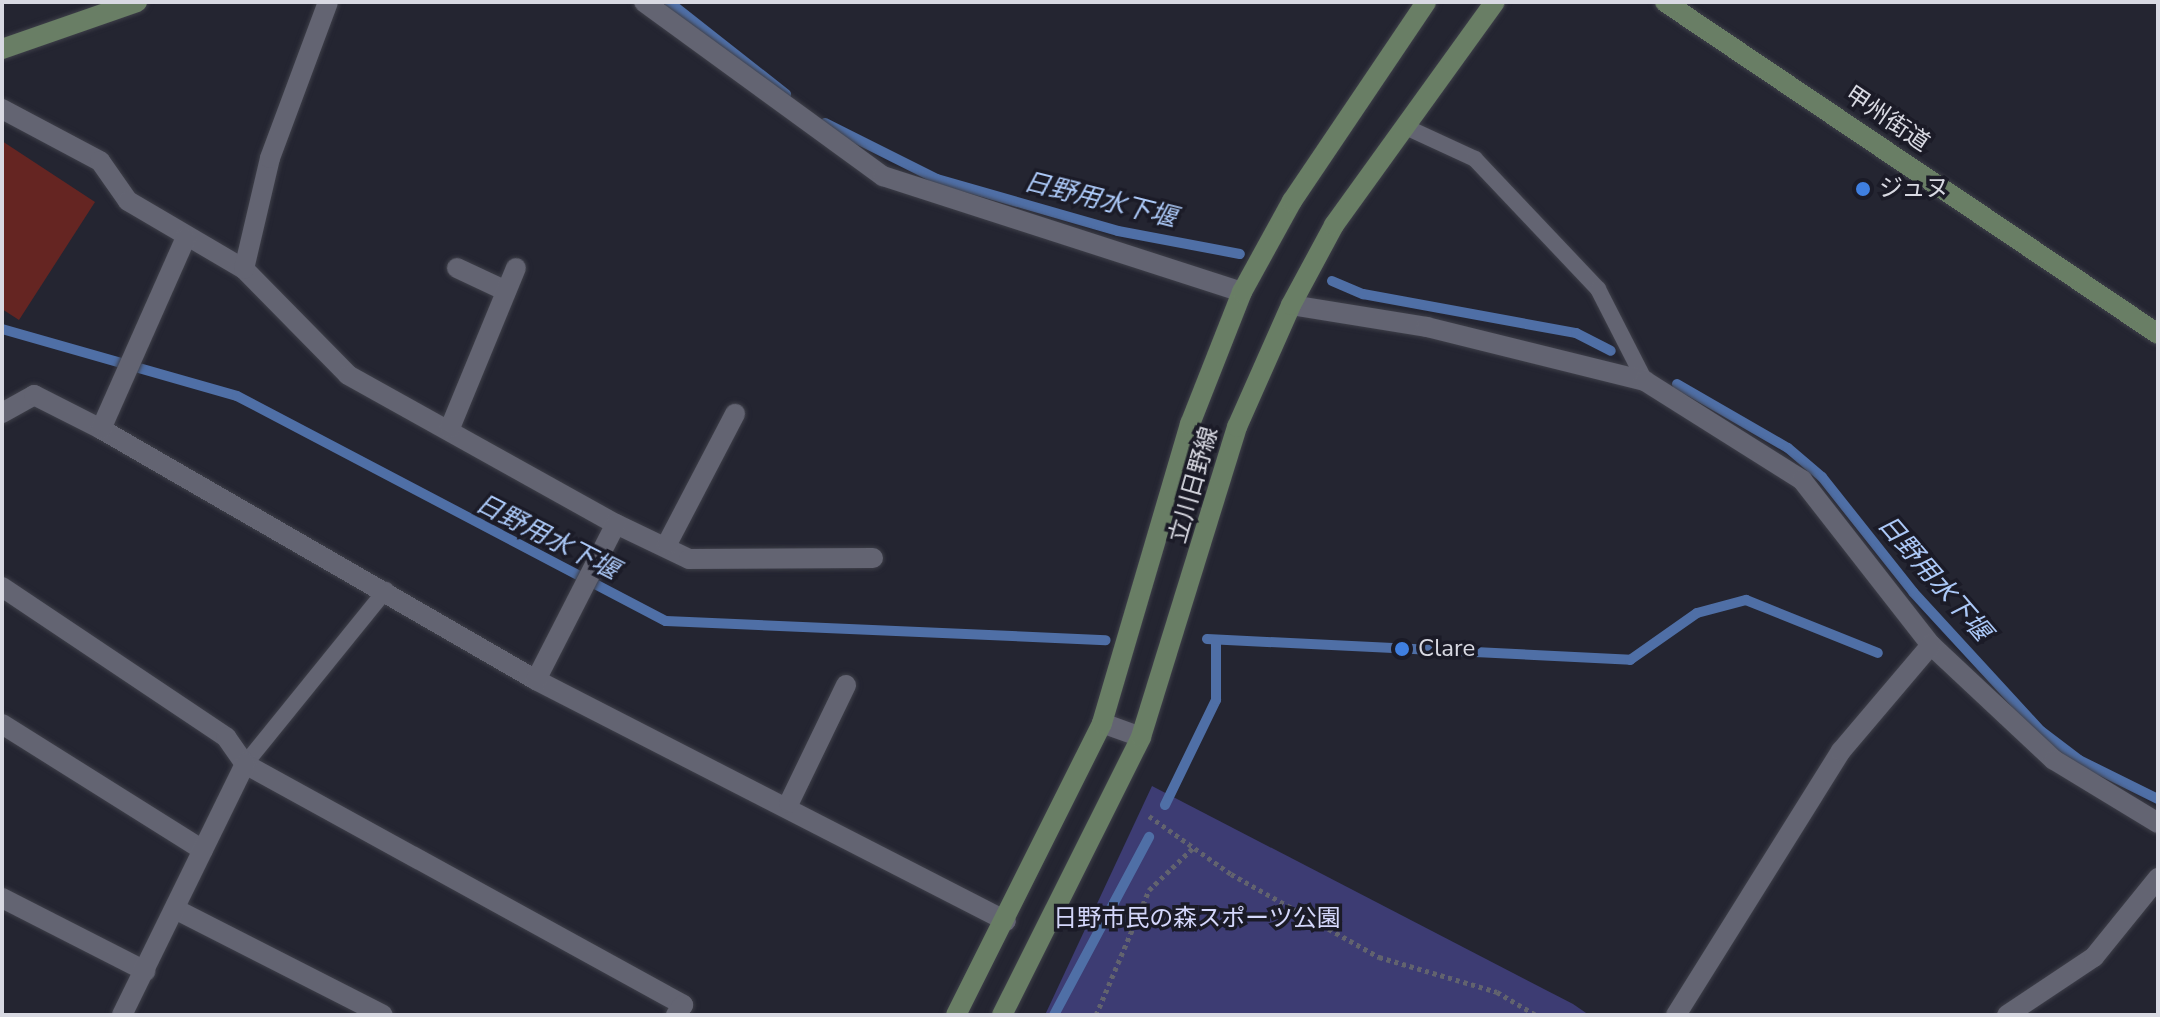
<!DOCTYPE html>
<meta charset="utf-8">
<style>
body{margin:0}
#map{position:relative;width:2160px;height:1017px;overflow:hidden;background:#242531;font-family:"Nunito Sans","Noto Sans JP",sans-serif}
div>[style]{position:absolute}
.green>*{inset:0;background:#3d3c73}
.stream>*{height:10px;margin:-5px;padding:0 5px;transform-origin:5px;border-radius:5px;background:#4f6fa6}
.building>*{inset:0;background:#652522}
.path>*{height:5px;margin-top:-2.5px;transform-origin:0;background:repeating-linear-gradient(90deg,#62636e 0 4px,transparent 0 8px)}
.roads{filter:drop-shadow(0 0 2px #3e3f49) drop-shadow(0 0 2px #3e3f49)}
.service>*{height:16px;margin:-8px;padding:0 8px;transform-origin:8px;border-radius:8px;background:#636472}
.minor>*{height:20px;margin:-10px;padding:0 10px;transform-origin:10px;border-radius:10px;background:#636472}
.secondary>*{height:20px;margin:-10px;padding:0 10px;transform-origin:10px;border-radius:10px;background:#697e65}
.dots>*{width:22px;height:22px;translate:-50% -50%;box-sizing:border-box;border:4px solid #1b1b27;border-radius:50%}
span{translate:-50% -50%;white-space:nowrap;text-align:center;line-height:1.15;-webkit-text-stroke:7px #1b1b27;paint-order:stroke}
.street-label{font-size:24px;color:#d8d9e2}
.poi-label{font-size:24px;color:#d8d9e2}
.left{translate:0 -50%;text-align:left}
.park-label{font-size:24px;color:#d4d7fb}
.water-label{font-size:26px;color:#abc8f7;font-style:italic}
.frame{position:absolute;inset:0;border:4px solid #d8d9e2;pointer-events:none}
</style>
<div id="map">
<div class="green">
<i style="clip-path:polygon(1152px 786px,1573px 1004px,1589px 1015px,1045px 1015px)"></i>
</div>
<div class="stream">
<i style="left:669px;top:2px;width:149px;rotate:38.2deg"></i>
<i style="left:825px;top:123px;width:125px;rotate:26.6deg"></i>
<i style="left:937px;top:179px;width:188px;rotate:16deg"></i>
<i style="left:1118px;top:231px;width:124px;rotate:10.7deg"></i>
<i style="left:1332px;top:281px;width:34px;rotate:23deg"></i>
<i style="left:1363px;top:294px;width:217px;rotate:10.4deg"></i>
<i style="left:1576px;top:333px;width:39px;rotate:27deg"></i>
<i style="left:2px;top:329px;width:244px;rotate:15.9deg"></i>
<i style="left:237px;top:396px;width:484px;rotate:27.7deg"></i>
<i style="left:666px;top:621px;width:440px;rotate:2.5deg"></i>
<i style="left:1677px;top:384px;width:128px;rotate:30deg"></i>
<i style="left:1788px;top:448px;width:45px;rotate:40.5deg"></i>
<i style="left:1822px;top:477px;width:147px;rotate:51.6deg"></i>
<i style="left:1913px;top:592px;width:189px;rotate:47.4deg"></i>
<i style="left:2041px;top:731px;width:48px;rotate:37.3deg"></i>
<i style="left:2079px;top:760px;width:88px;rotate:26.3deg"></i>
<i style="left:1207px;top:639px;width:424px;rotate:2.8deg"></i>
<i style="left:1630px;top:660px;width:82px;rotate:-35deg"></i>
<i style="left:1697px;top:613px;width:51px;rotate:-14.9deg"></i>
<i style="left:1746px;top:600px;width:142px;rotate:21.9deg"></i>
<i style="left:1165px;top:805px;width:117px;rotate:-64.1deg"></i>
<i style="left:1216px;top:700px;width:60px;rotate:-90deg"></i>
<i style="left:1054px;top:1015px;width:202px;rotate:-61.9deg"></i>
</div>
<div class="building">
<i style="clip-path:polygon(2px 141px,95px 202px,19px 320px,2px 309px)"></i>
</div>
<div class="path">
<i style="left:1149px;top:816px;width:100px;rotate:35.3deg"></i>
<i style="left:1231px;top:874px;width:170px;rotate:29.3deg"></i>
<i style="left:1379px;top:957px;width:123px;rotate:16.5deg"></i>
<i style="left:1497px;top:992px;width:45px;rotate:30.5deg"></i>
<i style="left:1096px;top:1015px;width:136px;rotate:-67deg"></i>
<i style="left:1149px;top:890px;width:62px;rotate:-43.7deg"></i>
</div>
<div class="roads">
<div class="service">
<i style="left:1406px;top:127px;width:76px;rotate:24.9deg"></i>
<i style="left:1475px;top:159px;width:179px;rotate:46.6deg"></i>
<i style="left:1598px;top:289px;width:103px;rotate:62.9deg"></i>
<i style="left:245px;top:764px;width:224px;rotate:-51deg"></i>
</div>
<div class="minor">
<i style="left:644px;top:2px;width:296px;rotate:36.1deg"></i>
<i style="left:883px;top:176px;width:377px;rotate:17.9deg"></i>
<i style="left:2px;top:109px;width:111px;rotate:28deg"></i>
<i style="left:100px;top:161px;width:49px;rotate:55deg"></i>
<i style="left:128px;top:201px;width:134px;rotate:30.4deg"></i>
<i style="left:244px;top:269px;width:148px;rotate:45.5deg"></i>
<i style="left:348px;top:375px;width:307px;rotate:29.1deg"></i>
<i style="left:616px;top:524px;width:81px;rotate:25.6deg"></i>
<i style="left:689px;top:559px;width:184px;rotate:-0.3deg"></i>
<i style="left:457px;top:268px;width:54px;rotate:25.1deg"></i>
<i style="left:244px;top:269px;width:114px;rotate:-76.8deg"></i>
<i style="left:270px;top:158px;width:166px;rotate:-69.6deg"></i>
<i style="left:1291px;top:305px;width:138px;rotate:9.2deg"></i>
<i style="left:1427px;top:327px;width:225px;rotate:13.9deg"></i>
<i style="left:1645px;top:381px;width:186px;rotate:32.2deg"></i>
<i style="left:1802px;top:480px;width:209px;rotate:52deg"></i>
<i style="left:1931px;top:645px;width:168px;rotate:43.1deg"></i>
<i style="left:2054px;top:760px;width:122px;rotate:31.2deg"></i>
<i style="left:2px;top:413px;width:37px;rotate:-29deg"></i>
<i style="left:34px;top:395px;width:75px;rotate:26.9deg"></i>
<i style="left:101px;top:429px;width:502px;rotate:29.99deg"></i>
<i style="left:536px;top:680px;width:528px;rotate:27.15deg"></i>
<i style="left:450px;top:428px;width:173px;rotate:-67.6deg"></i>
<i style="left:101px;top:429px;width:208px;rotate:-66.1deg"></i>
<i style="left:667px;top:544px;width:147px;rotate:-62.4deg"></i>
<i style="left:2px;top:587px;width:270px;rotate:33.8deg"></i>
<i style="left:226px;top:737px;width:33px;rotate:55deg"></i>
<i style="left:245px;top:764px;width:500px;rotate:28.8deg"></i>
<i style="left:683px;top:1005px;width:12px;rotate:125deg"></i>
<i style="left:536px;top:680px;width:175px;rotate:-62.9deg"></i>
<i style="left:1102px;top:723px;width:41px;rotate:19.7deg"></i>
<i style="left:2px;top:724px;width:237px;rotate:32.1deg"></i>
<i style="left:789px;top:803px;width:131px;rotate:-64.2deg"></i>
<i style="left:2px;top:898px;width:161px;rotate:27deg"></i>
<i style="left:175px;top:909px;width:233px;rotate:27deg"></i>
<i style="left:122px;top:1015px;width:280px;rotate:-63.9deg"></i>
<i style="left:1676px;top:1015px;width:311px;rotate:-58deg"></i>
<i style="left:1841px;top:751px;width:139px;rotate:-49.7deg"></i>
<i style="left:2007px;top:1015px;width:105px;rotate:-33.7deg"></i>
<i style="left:2094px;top:957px;width:102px;rotate:-51deg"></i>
</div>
<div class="secondary">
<i style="left:1665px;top:2px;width:594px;rotate:33.96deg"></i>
<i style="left:2px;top:49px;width:143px;rotate:-19.2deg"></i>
<i style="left:956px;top:1015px;width:326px;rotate:-63.4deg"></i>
<i style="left:1102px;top:723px;width:312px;rotate:-73.6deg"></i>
<i style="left:1190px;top:424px;width:142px;rotate:-68.5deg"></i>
<i style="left:1242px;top:292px;width:104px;rotate:-61.2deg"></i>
<i style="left:1292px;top:201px;width:240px;rotate:-56deg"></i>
<i style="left:1002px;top:1015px;width:311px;rotate:-63.4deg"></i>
<i style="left:1141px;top:737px;width:325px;rotate:-72.8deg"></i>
<i style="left:1237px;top:427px;width:133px;rotate:-66.1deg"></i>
<i style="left:1291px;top:305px;width:91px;rotate:-61.7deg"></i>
<i style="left:1334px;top:225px;width:275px;rotate:-54.2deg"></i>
</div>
</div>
<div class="dots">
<i style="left:1863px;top:189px;background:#3f7fe0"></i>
<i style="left:1402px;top:649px;background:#3f7fe0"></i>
</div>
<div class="street-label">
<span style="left:1887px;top:119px;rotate:34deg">甲州街道</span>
<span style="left:1194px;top:485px;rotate:-74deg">立川日野線</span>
</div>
<div class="poi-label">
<span class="left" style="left:1879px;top:189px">ジュヌ</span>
<span class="left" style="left:1418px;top:649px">Clare</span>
</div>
<div class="park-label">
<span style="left:1197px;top:919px">日野市民の森スポーツ公園</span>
</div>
<div class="water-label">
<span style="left:1100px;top:200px;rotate:14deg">日野用水下堰</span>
<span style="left:547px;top:537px;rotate:27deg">日野用水下堰</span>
<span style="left:1934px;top:578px;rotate:49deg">日野用水下堰</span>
</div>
<div class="frame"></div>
</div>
